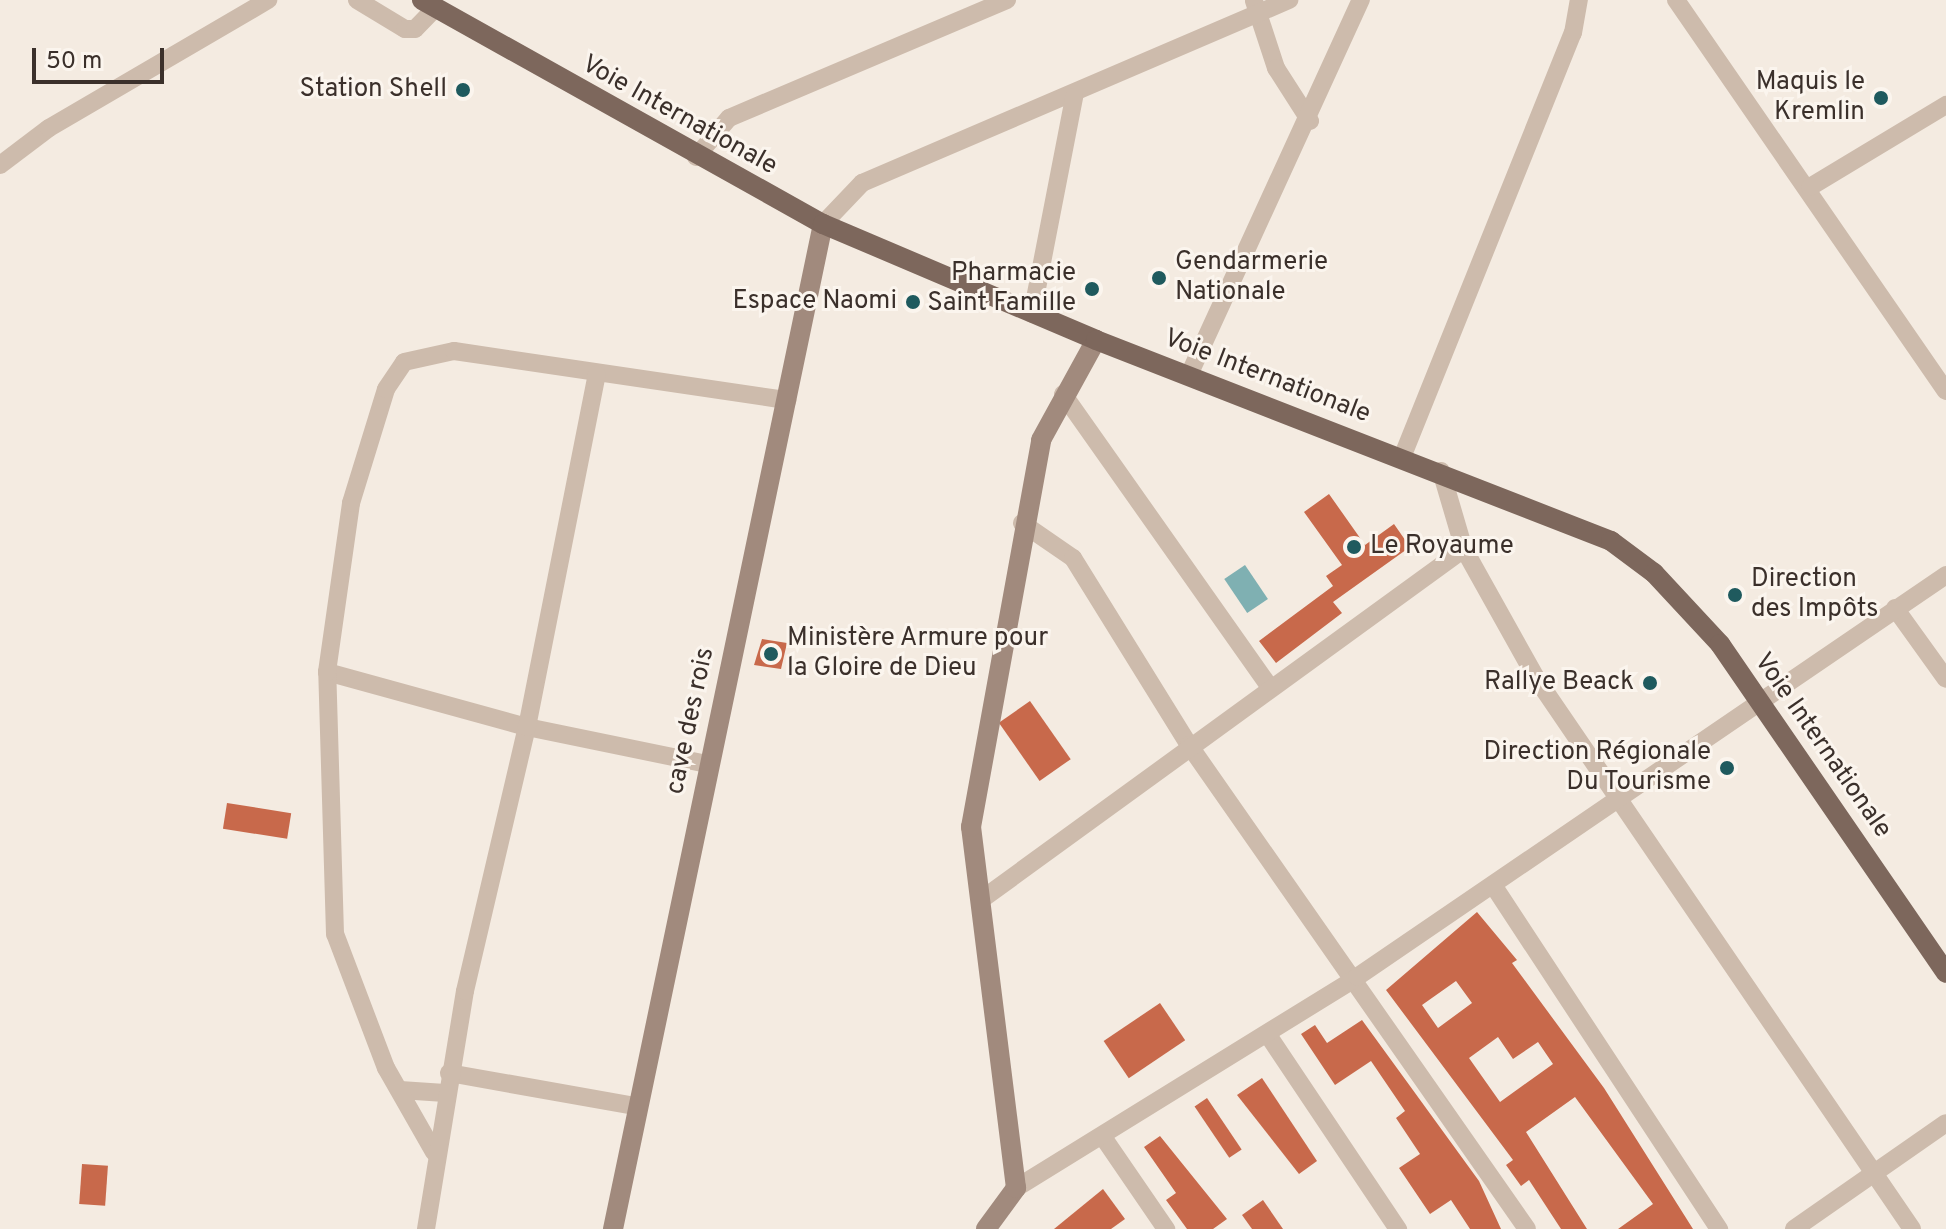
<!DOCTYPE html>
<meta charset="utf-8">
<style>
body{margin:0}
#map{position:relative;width:1946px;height:1229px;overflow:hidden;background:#f4ebe1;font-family:Overpass,sans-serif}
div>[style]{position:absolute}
.water>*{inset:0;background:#7fb0b2;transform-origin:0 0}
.building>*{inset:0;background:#c8694b;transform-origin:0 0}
.street>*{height:18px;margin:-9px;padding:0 9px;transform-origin:9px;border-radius:9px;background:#cdbbac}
.secondary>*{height:20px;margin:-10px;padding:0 10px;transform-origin:10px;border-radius:10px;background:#a18a7d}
.primary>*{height:20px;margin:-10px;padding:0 10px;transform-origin:10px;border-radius:10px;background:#7d675c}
.dots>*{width:22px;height:22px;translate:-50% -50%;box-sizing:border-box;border:4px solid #fbf5ee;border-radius:50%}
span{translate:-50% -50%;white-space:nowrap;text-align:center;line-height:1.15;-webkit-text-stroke:6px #fbf5ee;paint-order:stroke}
.poi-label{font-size:26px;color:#3b302b}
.right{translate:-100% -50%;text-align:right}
.left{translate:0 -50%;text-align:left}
.street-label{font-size:26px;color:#3b302b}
.scale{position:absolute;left:32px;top:48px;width:132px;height:36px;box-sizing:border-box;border:4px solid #3b302b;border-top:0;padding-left:10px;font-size:24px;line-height:28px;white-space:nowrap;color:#3b302b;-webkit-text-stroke:6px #fbf5ee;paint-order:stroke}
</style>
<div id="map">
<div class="water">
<i style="left:1245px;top:565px;width:41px;height:25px;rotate:56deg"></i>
</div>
<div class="building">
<i style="clip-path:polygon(1329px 494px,1365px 545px,1394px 524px,1410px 547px,1333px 602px,1342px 613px,1276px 663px,1259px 641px,1333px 586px,1326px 576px,1342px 565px,1304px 512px)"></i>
<i style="clip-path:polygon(762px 639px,787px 643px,781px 669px,754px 665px)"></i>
<i style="left:1030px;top:701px;width:71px;height:38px;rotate:55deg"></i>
<i style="left:227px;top:803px;width:65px;height:26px;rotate:9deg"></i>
<i style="clip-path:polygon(evenodd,1477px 912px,1517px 960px,1512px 963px,1604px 1088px,1693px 1229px,1618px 1229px,1653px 1204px,1575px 1097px,1526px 1132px,1587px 1229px,1561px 1229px,1529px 1180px,1521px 1186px,1506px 1165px,1513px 1160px,1386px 990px,1477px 912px,1456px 981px,1472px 1003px,1438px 1028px,1422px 1005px,1456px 981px,1477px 912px,1498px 1037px,1513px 1059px,1538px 1042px,1553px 1064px,1500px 1102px,1469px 1058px,1498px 1037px)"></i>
<i style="left:1160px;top:1003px;width:45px;height:68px;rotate:56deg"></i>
<i style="clip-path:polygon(1362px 1020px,1479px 1181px,1501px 1229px,1470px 1229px,1451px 1200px,1430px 1214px,1399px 1168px,1420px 1154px,1396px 1118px,1405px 1111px,1371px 1061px,1335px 1085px,1301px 1034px,1315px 1025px,1327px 1043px)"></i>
<i style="clip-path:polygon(1262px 1078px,1317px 1161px,1299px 1174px,1237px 1095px)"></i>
<i style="left:1207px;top:1098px;width:62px;height:15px;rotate:56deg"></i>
<i style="clip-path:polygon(1160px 1136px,1227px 1219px,1213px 1229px,1187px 1229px,1166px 1200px,1176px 1193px,1144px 1147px)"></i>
<i style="left:82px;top:1164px;width:26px;height:40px;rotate:4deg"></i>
<i style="clip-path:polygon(1103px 1189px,1125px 1219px,1111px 1229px,1054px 1229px)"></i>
<i style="clip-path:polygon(1263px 1200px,1283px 1229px,1252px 1229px,1242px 1215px)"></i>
</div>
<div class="street">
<i style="left:357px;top:0;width:56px;rotate:31.1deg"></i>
<i style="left:405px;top:29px;width:10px"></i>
<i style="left:415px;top:29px;width:29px;rotate:-46deg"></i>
<i style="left:1676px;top:0;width:475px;rotate:55.4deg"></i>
<i style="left:1254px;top:1px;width:71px;rotate:71.8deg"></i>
<i style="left:1276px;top:68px;width:63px;rotate:57.3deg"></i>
<i style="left:696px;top:157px;width:51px;rotate:-49.8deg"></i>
<i style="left:729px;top:118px;width:302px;rotate:-23deg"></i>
<i style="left:0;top:165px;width:61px;rotate:-37.1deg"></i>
<i style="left:49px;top:128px;width:254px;rotate:-30.3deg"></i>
<i style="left:1810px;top:187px;width:159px;rotate:-31.1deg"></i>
<i style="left:823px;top:224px;width:57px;rotate:-46.4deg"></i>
<i style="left:862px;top:183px;width:465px;rotate:-23.2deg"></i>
<i style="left:1032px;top:314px;width:221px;rotate:-79deg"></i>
<i style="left:1189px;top:375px;width:413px;rotate:-65.4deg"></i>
<i style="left:1063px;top:394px;width:359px;rotate:54.8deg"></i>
<i style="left:1403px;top:455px;width:455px;rotate:-68.1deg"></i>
<i style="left:1573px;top:33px;width:34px;rotate:-80deg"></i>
<i style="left:1441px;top:471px;width:81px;rotate:73.6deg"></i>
<i style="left:1464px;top:549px;width:148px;rotate:60.8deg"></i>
<i style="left:1536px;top:678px;width:667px;rotate:55.69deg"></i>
<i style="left:1022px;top:523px;width:62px;rotate:34.5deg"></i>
<i style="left:1073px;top:558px;width:220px;rotate:58.2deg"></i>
<i style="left:1189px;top:745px;width:590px;rotate:55.07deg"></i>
<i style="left:1895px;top:608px;width:87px;rotate:54.3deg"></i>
<i style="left:327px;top:672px;width:207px;rotate:15.4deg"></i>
<i style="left:527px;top:727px;width:185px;rotate:11.6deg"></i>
<i style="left:1493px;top:885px;width:412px;rotate:56.7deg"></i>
<i style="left:985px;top:897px;width:592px;rotate:-36deg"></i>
<i style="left:1268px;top:1035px;width:234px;rotate:56.2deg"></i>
<i style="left:449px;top:1073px;width:188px;rotate:10.1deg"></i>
<i style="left:400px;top:1090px;width:45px;rotate:3.8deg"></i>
<i style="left:1103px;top:1137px;width:112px;rotate:55.6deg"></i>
<i style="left:434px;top:1152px;width:97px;rotate:-119.7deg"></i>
<i style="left:386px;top:1068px;width:143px;rotate:-110.8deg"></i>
<i style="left:335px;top:934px;width:262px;rotate:-91.7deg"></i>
<i style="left:327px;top:672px;width:171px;rotate:-81.9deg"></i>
<i style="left:351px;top:503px;width:119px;rotate:-72.9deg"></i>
<i style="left:386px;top:389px;width:32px;rotate:-56deg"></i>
<i style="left:404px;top:362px;width:51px;rotate:-12.4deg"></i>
<i style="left:454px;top:351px;width:337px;rotate:8.4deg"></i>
<i style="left:1016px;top:1188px;width:401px;rotate:-31.7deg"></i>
<i style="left:1357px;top:977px;width:713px;rotate:-34.31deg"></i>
<i style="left:426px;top:1229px;width:241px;rotate:-80.7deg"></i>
<i style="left:465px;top:991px;width:271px;rotate:-76.8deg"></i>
<i style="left:527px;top:727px;width:359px;rotate:-78.8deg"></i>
<i style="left:1794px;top:1229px;width:185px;rotate:-34.9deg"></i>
</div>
<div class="secondary">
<i style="left:613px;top:1229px;width:1027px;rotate:-78.2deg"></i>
<i style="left:986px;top:1229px;width:51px;rotate:-53.8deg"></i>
<i style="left:1016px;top:1188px;width:364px;rotate:-97.1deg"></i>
<i style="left:971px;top:827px;width:393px;rotate:-79.7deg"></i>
<i style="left:1041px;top:440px;width:114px;rotate:-61.2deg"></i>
</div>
<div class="primary">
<i style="left:422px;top:0;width:459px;rotate:29.2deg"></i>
<i style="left:823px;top:224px;width:297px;rotate:23deg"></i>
<i style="left:1096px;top:340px;width:553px;rotate:21.32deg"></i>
<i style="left:1611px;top:541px;width:54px;rotate:36.7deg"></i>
<i style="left:1654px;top:573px;width:97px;rotate:47.1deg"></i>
<i style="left:1720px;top:644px;width:399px;rotate:55.5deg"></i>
</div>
<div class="dots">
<i style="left:463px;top:90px;background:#1f5a5e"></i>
<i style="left:1881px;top:98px;background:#1f5a5e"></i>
<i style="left:1159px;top:278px;background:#1f5a5e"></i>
<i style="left:1092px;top:289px;background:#1f5a5e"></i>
<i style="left:913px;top:302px;background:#1f5a5e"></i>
<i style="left:1354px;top:547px;background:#1f5a5e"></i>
<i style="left:1735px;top:595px;background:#1f5a5e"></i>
<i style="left:771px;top:654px;background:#1f5a5e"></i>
<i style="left:1650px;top:683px;background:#1f5a5e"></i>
<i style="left:1727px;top:768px;background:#1f5a5e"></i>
</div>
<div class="poi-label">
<span class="right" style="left:1865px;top:98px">Maquis le<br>Kremlin</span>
<span class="right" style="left:447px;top:90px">Station Shell</span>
<span class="left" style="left:1175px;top:278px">Gendarmerie<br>Nationale</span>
<span class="right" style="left:1076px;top:289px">Pharmacie<br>Saint Famille</span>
<span class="right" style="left:897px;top:302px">Espace Naomi</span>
<span class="left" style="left:1370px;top:547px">Le Royaume</span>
<span class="left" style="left:1751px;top:595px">Direction<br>des Impôts</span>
<span class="left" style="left:787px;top:654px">Ministère Armure pour<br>la Gloire de Dieu</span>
<span class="right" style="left:1634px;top:683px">Rallye Beack</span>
<span class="right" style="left:1711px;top:768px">Direction Régionale<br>Du Tourisme</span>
</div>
<div class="street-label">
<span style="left:679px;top:116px;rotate:29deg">Voie Internationale</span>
<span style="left:1267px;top:377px;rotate:21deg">Voie Internationale</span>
<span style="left:691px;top:721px;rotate:-78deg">cave des rois</span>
<span style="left:1822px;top:746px;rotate:55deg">Voie Internationale</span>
</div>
<div class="scale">50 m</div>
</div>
